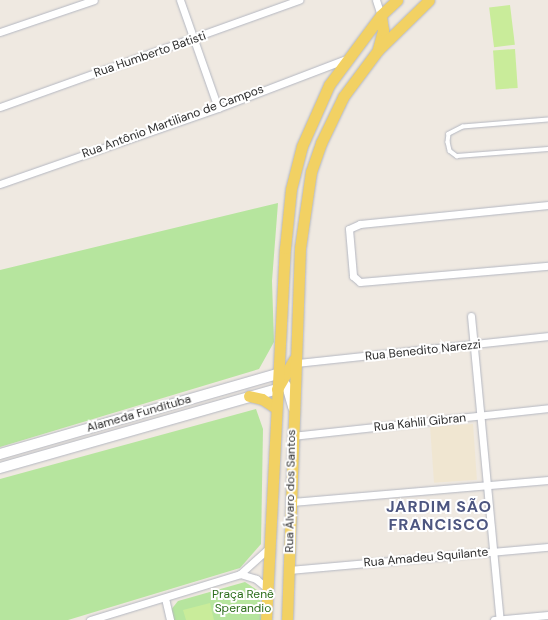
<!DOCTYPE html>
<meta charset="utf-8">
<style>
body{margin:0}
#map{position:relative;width:548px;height:620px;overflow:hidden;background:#efe9e1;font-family:"DM Sans",sans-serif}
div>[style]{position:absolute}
.education>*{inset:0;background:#f0e6d1;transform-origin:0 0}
.green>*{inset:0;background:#b6e59e}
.pitch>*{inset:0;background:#c9ec9a;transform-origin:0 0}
.roads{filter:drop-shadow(0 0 1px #b4b7c1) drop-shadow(0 0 1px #b4b7c1)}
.lane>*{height:3.5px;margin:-1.75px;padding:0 1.75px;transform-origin:1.75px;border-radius:1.75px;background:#fff}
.street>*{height:7px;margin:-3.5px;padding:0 3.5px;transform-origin:3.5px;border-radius:3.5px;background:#fff}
.secondary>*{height:10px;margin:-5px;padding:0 5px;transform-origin:5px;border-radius:5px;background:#fff}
.primary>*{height:11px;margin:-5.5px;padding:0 5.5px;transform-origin:5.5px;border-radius:5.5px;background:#f2d163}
span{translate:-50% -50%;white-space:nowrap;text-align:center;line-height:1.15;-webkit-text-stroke:4px #fff;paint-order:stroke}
.street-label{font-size:12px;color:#2e2e2e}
.park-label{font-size:12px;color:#2c6e1b}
.district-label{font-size:16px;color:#4d5680;font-weight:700;letter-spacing:1px}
</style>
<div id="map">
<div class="education">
<i style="left:473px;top:424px;width:56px;height:43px;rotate:86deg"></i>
</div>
<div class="green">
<i style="clip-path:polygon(278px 203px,272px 281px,274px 342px,259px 369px,0 447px,0 270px)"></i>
<i style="clip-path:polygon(256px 409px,263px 429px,261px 544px,240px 568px,68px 620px,0 620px,0 479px)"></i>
<i style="clip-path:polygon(245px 582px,260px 592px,261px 620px,173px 620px,170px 611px,178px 601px)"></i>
</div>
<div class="pitch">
<i style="left:510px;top:5px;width:40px;height:21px;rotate:83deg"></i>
<i style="left:515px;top:49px;width:39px;height:22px;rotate:86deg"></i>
<i style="clip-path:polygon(210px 603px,214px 620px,186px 620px,183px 610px)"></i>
</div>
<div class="roads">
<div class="lane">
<i style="left:548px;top:120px;width:85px;rotate:175.3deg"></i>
<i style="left:463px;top:127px;width:16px;rotate:153deg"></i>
<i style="left:449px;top:134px;width:8px;rotate:97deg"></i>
<i style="left:448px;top:142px;width:9px;rotate:77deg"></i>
<i style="left:450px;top:151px;width:9px;rotate:36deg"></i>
<i style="left:457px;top:156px;width:91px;rotate:-4.4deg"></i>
</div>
<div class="street">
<i style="left:180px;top:0;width:114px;rotate:70.6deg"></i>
<i style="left:376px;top:0;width:16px;rotate:72deg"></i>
<i style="left:0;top:32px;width:99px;rotate:-18.8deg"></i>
<i style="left:0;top:107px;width:318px;rotate:-19.7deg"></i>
<i style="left:0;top:184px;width:231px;rotate:-19.2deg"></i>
<i style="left:218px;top:108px;width:137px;rotate:-20.9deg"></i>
<i style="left:548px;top:205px;width:189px;rotate:174.2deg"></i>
<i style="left:360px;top:224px;width:12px;rotate:156deg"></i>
<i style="left:349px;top:229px;width:47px;rotate:85.1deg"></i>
<i style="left:353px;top:276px;width:9px;rotate:41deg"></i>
<i style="left:360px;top:282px;width:189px;rotate:-4.9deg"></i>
<i style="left:471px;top:316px;width:305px;rotate:84.6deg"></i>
<i style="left:297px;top:363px;width:252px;rotate:-6.1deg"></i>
<i style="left:292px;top:436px;width:258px;rotate:-6.2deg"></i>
<i style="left:292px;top:502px;width:257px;rotate:-4.9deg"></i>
<i style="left:289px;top:570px;width:260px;rotate:-5.1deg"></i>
<i style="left:240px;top:574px;width:17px;rotate:17deg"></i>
<i style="left:256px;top:579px;width:17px;rotate:40deg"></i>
<i style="left:165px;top:598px;width:23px;rotate:77deg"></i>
<i style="left:90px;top:620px;width:157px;rotate:-17deg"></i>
<i style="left:240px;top:574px;width:40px;rotate:-42deg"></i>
<i style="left:494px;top:620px;width:54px;rotate:-5.3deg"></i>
</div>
<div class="secondary">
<i style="left:0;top:454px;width:289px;rotate:-16.1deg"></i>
<i style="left:278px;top:374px;width:18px;rotate:56deg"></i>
<i style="left:288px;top:389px;width:19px;rotate:74deg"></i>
<i style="left:0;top:468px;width:288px;rotate:-15.9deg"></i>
</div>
<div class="primary">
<i style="left:378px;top:49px;width:20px;rotate:-75deg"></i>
<i style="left:383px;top:30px;width:15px;rotate:-98deg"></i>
<i style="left:277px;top:389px;width:34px;rotate:-60deg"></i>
<i style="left:249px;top:396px;width:13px;rotate:13deg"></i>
<i style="left:262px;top:399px;width:17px;rotate:33deg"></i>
<i style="left:266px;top:620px;width:372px;rotate:-87.1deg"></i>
<i style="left:285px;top:248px;width:59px;rotate:-84.2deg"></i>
<i style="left:291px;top:189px;width:44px;rotate:-75.7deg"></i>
<i style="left:302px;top:146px;width:67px;rotate:-66.1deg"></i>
<i style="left:329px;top:85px;width:87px;rotate:-53.4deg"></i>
<i style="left:381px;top:15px;width:22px;rotate:-43deg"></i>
<i style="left:287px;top:620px;width:372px;rotate:-88deg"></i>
<i style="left:300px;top:248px;width:77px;rotate:-81.8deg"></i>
<i style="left:311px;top:172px;width:31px;rotate:-71deg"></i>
<i style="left:321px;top:143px;width:51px;rotate:-64.4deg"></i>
<i style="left:343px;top:97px;width:59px;rotate:-53.3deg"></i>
<i style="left:378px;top:50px;width:71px;rotate:-44.4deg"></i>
</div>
</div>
<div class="street-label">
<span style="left:150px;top:55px;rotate:-19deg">Rua Humberto Batisti</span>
<span style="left:173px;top:122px;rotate:-20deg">Rua Antônio Martiliano de Campos</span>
<span style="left:423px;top:351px;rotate:-6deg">Rua Benedito Narezzi</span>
<span style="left:139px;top:414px;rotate:-16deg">Alameda Fundituba</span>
<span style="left:420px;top:423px;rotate:-6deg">Rua Kahlil Gibran</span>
<span style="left:291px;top:491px;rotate:-89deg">Rua Álvaro dos Santos</span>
<span style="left:426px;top:558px;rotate:-5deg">Rua Amadeu Squilante</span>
</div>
<div class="park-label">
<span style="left:243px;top:602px">Praça Renê<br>Sperandio</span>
</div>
<div class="district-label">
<span style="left:439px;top:516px">JARDIM SÃO<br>FRANCISCO</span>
</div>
</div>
